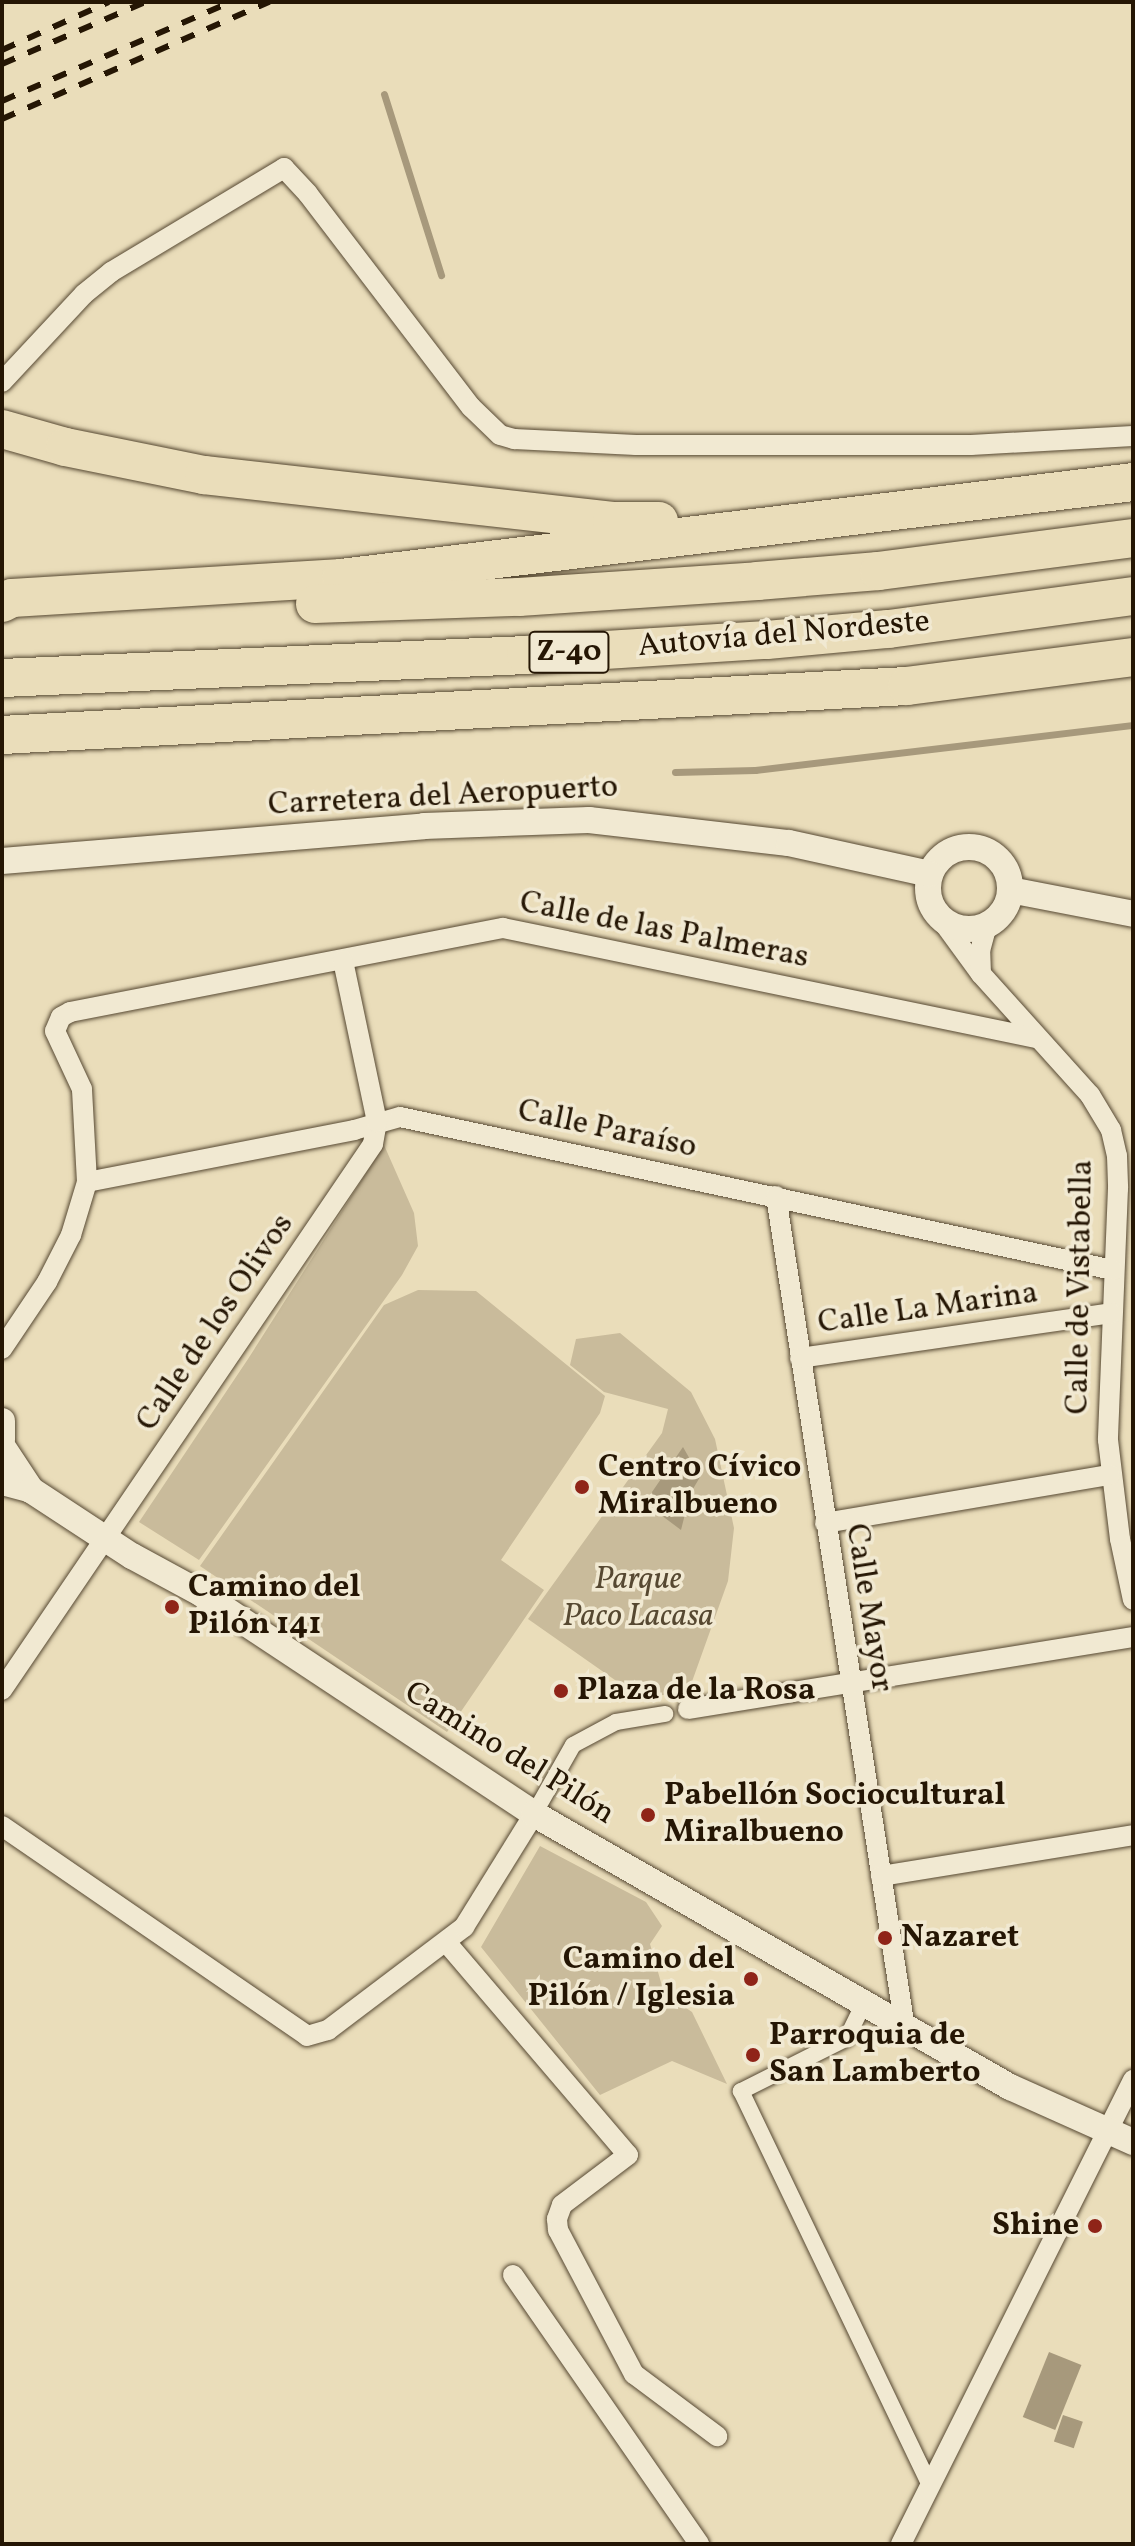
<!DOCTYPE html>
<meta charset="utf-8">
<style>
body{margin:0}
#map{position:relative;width:1135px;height:2546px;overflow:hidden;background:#eaddba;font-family:Vollkorn,serif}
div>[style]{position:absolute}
.green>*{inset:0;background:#c9bb9b}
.water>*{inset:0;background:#a7997c;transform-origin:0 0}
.stream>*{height:7px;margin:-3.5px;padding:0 3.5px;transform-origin:3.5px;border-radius:3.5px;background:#a7997c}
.roads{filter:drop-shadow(0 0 2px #564832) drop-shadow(0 0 2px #564832)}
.pedestrian>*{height:16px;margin:-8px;padding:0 8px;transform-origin:8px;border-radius:8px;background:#f1e9d2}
.minor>*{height:20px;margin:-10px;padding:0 10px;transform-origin:10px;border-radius:10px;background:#f1e9d2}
.tertiary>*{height:26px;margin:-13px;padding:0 13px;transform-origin:13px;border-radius:13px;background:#f1e9d2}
.tertiary>.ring{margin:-13px;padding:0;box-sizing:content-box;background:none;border:26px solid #f1e9d2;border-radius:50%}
.motorway>*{height:38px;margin:-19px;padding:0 19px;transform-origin:19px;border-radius:19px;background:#eaddba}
.rail>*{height:6px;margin-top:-3px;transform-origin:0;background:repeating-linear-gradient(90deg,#251604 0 14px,transparent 0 28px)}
.dots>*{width:22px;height:22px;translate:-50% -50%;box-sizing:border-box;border:4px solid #f1e9d2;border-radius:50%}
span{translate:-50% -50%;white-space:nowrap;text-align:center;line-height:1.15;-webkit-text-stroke:7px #f1e9d2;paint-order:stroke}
.shield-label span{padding:2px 6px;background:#f1e9d2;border:2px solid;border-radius:6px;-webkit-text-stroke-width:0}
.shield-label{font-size:30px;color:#251604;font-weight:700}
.street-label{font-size:32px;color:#251604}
.poi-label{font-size:32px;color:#251604;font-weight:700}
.left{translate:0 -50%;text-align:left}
.right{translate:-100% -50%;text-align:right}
.park-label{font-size:32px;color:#564831;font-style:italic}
.frame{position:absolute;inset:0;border:4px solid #251604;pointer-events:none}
</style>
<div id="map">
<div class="green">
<i style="clip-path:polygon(384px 1145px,414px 1213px,418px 1246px,402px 1275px,199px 1560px,139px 1522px,248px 1359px)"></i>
<i style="clip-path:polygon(418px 1290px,476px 1291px,605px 1396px,600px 1413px,501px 1560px,544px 1590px,447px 1732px,200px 1566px,384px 1305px)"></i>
<i style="clip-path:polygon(620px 1333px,691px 1392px,715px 1439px,734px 1528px,728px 1581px,689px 1690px,642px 1699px,528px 1619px,662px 1433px,668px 1409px,604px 1392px,570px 1365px,576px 1339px)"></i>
<i style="clip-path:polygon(540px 1846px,646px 1902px,662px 1926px,650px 1944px,664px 1993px,692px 2012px,727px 2084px,672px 2061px,600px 2095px,481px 1947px)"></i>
</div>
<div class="water">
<i style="clip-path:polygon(683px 1447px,700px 1477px,690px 1494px,681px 1530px,657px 1512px,652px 1492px)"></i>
<i style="left:1049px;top:2352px;width:35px;height:70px;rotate:22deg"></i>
<i style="left:1063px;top:2415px;width:21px;height:28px;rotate:19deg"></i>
</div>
<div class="stream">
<i style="left:384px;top:94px;width:190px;rotate:72.5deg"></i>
<i style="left:675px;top:772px;width:80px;rotate:-1.4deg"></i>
<i style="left:755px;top:770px;width:381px;rotate:-6.8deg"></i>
</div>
<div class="roads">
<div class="pedestrian">
<i style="left:534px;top:1814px;width:79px;rotate:-60.5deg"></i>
<i style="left:573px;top:1745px;width:49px;rotate:-28.1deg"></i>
<i style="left:616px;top:1722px;width:50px;rotate:-9.3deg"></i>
<i style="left:864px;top:2003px;width:39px;rotate:116deg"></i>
<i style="left:847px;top:2038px;width:119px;rotate:153.4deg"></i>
<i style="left:741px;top:2091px;width:438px;rotate:64.4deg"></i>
</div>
<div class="minor">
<i style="left:2px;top:382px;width:120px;rotate:-47deg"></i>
<i style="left:84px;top:294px;width:35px;rotate:-39deg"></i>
<i style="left:111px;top:272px;width:202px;rotate:-31deg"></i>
<i style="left:284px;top:168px;width:35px;rotate:47deg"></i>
<i style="left:308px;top:194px;width:268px;rotate:52.6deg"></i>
<i style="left:471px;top:407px;width:40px;rotate:44deg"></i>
<i style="left:500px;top:435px;width:15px;rotate:16deg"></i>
<i style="left:514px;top:439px;width:122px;rotate:2.8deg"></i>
<i style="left:636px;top:445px;width:335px"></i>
<i style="left:971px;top:445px;width:162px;rotate:-3.2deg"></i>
<i style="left:940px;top:918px;width:69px;rotate:53.8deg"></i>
<i style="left:981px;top:974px;width:163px;rotate:48deg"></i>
<i style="left:1090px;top:1095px;width:41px;rotate:59deg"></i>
<i style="left:1111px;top:1130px;width:27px;rotate:77deg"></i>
<i style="left:1117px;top:1156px;width:32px;rotate:88deg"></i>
<i style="left:1118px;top:1188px;width:252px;rotate:92.3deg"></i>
<i style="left:1108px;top:1440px;width:100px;rotate:83.1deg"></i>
<i style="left:1120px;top:1539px;width:62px;rotate:78deg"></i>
<i style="left:981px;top:974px;width:23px;rotate:-92deg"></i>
<i style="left:980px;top:951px;width:27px;rotate:-75deg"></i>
<i style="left:87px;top:1182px;width:272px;rotate:-11deg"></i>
<i style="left:354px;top:1130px;width:48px;rotate:-15.8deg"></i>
<i style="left:400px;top:1117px;width:729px;rotate:12.11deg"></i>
<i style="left:776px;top:1196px;width:842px;rotate:81.19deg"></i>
<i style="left:2px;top:1349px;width:81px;rotate:-56.1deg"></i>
<i style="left:47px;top:1282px;width:53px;rotate:-62.9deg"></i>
<i style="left:71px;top:1235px;width:55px;rotate:-73.2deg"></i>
<i style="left:87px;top:1182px;width:93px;rotate:-93.1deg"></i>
<i style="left:82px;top:1089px;width:64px;rotate:-115deg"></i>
<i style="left:55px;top:1031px;width:15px;rotate:-67deg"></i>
<i style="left:61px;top:1017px;width:10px;rotate:-29deg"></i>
<i style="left:70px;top:1012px;width:441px;rotate:-11deg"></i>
<i style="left:503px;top:928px;width:544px;rotate:11.66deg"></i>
<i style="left:800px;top:1358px;width:315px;rotate:-8.2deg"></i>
<i style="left:825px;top:1523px;width:289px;rotate:-9.6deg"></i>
<i style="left:2px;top:1690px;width:660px;rotate:-55.8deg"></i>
<i style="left:373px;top:1144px;width:22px;rotate:-80deg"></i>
<i style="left:377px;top:1122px;width:165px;rotate:-101.9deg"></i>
<i style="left:688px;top:1709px;width:451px;rotate:-9.2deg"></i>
<i style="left:2px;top:1826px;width:370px;rotate:34.5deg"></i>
<i style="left:307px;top:2036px;width:22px;rotate:-16deg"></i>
<i style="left:328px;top:2030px;width:171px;rotate:-37.1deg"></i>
<i style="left:464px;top:1927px;width:133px;rotate:-58.2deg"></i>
<i style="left:881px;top:1876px;width:255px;rotate:-9.2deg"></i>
<i style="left:446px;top:1942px;width:280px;rotate:49.5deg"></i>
<i style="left:628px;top:2155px;width:83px;rotate:142.9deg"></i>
<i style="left:562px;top:2205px;width:15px;rotate:110deg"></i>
<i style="left:557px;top:2219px;width:11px;rotate:85deg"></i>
<i style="left:558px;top:2230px;width:163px;rotate:62.2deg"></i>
<i style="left:634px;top:2374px;width:104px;rotate:36.8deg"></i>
<i style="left:513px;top:2275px;width:327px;rotate:55.3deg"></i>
<i style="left:901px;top:2544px;width:519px;rotate:-63.43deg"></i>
</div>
<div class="tertiary">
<i class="ring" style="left:928px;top:847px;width:56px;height:56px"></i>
<i style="left:2px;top:861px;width:423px;rotate:-4.7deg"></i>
<i style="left:424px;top:826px;width:165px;rotate:-2.1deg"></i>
<i style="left:589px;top:820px;width:201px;rotate:6.6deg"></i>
<i style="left:789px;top:843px;width:144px;rotate:12.4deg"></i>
<i style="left:1010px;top:890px;width:125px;rotate:11deg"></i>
<i style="left:2px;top:1421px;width:19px;rotate:90deg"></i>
<i style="left:2px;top:1446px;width:53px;rotate:56.6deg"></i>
<i style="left:2px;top:1482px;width:30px;rotate:15deg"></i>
<i style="left:31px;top:1490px;width:121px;rotate:33.2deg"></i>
<i style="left:132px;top:1556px;width:80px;rotate:28.5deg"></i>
<i style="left:202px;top:1594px;width:398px;rotate:33.5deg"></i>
<i style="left:534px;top:1814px;width:549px;rotate:29.84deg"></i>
<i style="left:1010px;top:2087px;width:135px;rotate:24.1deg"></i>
</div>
<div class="motorway">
<i style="left:2px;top:429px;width:66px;rotate:15.9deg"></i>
<i style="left:65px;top:447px;width:142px;rotate:11.4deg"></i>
<i style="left:204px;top:475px;width:411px;rotate:6.4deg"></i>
<i style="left:612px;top:521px;width:47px"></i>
<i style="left:2px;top:603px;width:11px;rotate:-27deg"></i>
<i style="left:12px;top:598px;width:330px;rotate:-3.5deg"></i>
<i style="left:341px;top:578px;width:798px;rotate:-6.91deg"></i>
<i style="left:315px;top:604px;width:204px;rotate:-2deg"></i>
<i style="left:519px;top:597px;width:239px;rotate:-3.8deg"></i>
<i style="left:757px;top:581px;width:122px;rotate:-4.7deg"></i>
<i style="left:879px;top:571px;width:256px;rotate:-7.4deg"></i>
<i style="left:2px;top:678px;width:525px;rotate:-2.51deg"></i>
<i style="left:526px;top:655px;width:241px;rotate:-3.6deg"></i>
<i style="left:767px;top:640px;width:122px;rotate:-5.2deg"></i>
<i style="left:889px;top:629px;width:246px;rotate:-7.7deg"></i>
<i style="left:2px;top:735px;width:906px;rotate:-3.1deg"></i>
<i style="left:907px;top:686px;width:228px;rotate:-7.3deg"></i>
</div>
</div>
<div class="rail">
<i style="left:2px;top:50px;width:117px;rotate:-24.2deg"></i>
<i style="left:2px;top:64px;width:156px;rotate:-23.4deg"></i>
<i style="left:2px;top:101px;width:249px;rotate:-23.4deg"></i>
<i style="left:2px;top:119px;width:292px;rotate:-23.7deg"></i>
</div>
<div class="dots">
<i style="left:582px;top:1487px;background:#8f2418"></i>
<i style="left:172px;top:1607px;background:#8f2418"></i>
<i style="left:561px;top:1691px;background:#8f2418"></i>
<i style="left:648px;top:1815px;background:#8f2418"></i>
<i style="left:885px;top:1938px;background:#8f2418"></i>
<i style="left:751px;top:1979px;background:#8f2418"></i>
<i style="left:753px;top:2055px;background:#8f2418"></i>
<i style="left:1095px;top:2226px;background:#8f2418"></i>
</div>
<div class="shield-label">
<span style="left:569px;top:652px">Z-40</span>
</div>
<div class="street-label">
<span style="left:784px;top:635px;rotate:-5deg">Autovía del Nordeste</span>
<span style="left:443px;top:797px;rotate:-3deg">Carretera del Aeropuerto</span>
<span style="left:664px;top:931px;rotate:11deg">Calle de las Palmeras</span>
<span style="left:607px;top:1130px;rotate:12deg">Calle Paraíso</span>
<span style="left:1081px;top:1287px;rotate:-89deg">Calle de Vistabella</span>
<span style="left:928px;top:1309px;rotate:-8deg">Calle La Marina</span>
<span style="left:216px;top:1323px;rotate:-56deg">Calle de los Olivos</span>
<span style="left:868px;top:1608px;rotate:81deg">Calle Mayor</span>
<span style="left:509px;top:1754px;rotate:32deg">Camino del Pilón</span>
</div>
<div class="poi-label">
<span class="left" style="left:598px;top:1487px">Centro Cívico<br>Miralbueno</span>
<span class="left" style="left:188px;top:1607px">Camino del<br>Pilón 141</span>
<span class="left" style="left:577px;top:1691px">Plaza de la Rosa</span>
<span class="left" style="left:664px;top:1815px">Pabellón Sociocultural<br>Miralbueno</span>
<span class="left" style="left:901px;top:1938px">Nazaret</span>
<span class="right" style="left:735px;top:1979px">Camino del<br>Pilón / Iglesia</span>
<span class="left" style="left:769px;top:2055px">Parroquia de<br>San Lamberto</span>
<span class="right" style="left:1079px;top:2226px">Shine</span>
</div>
<div class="park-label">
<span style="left:638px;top:1599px">Parque<br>Paco Lacasa</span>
</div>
<div class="frame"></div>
</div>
